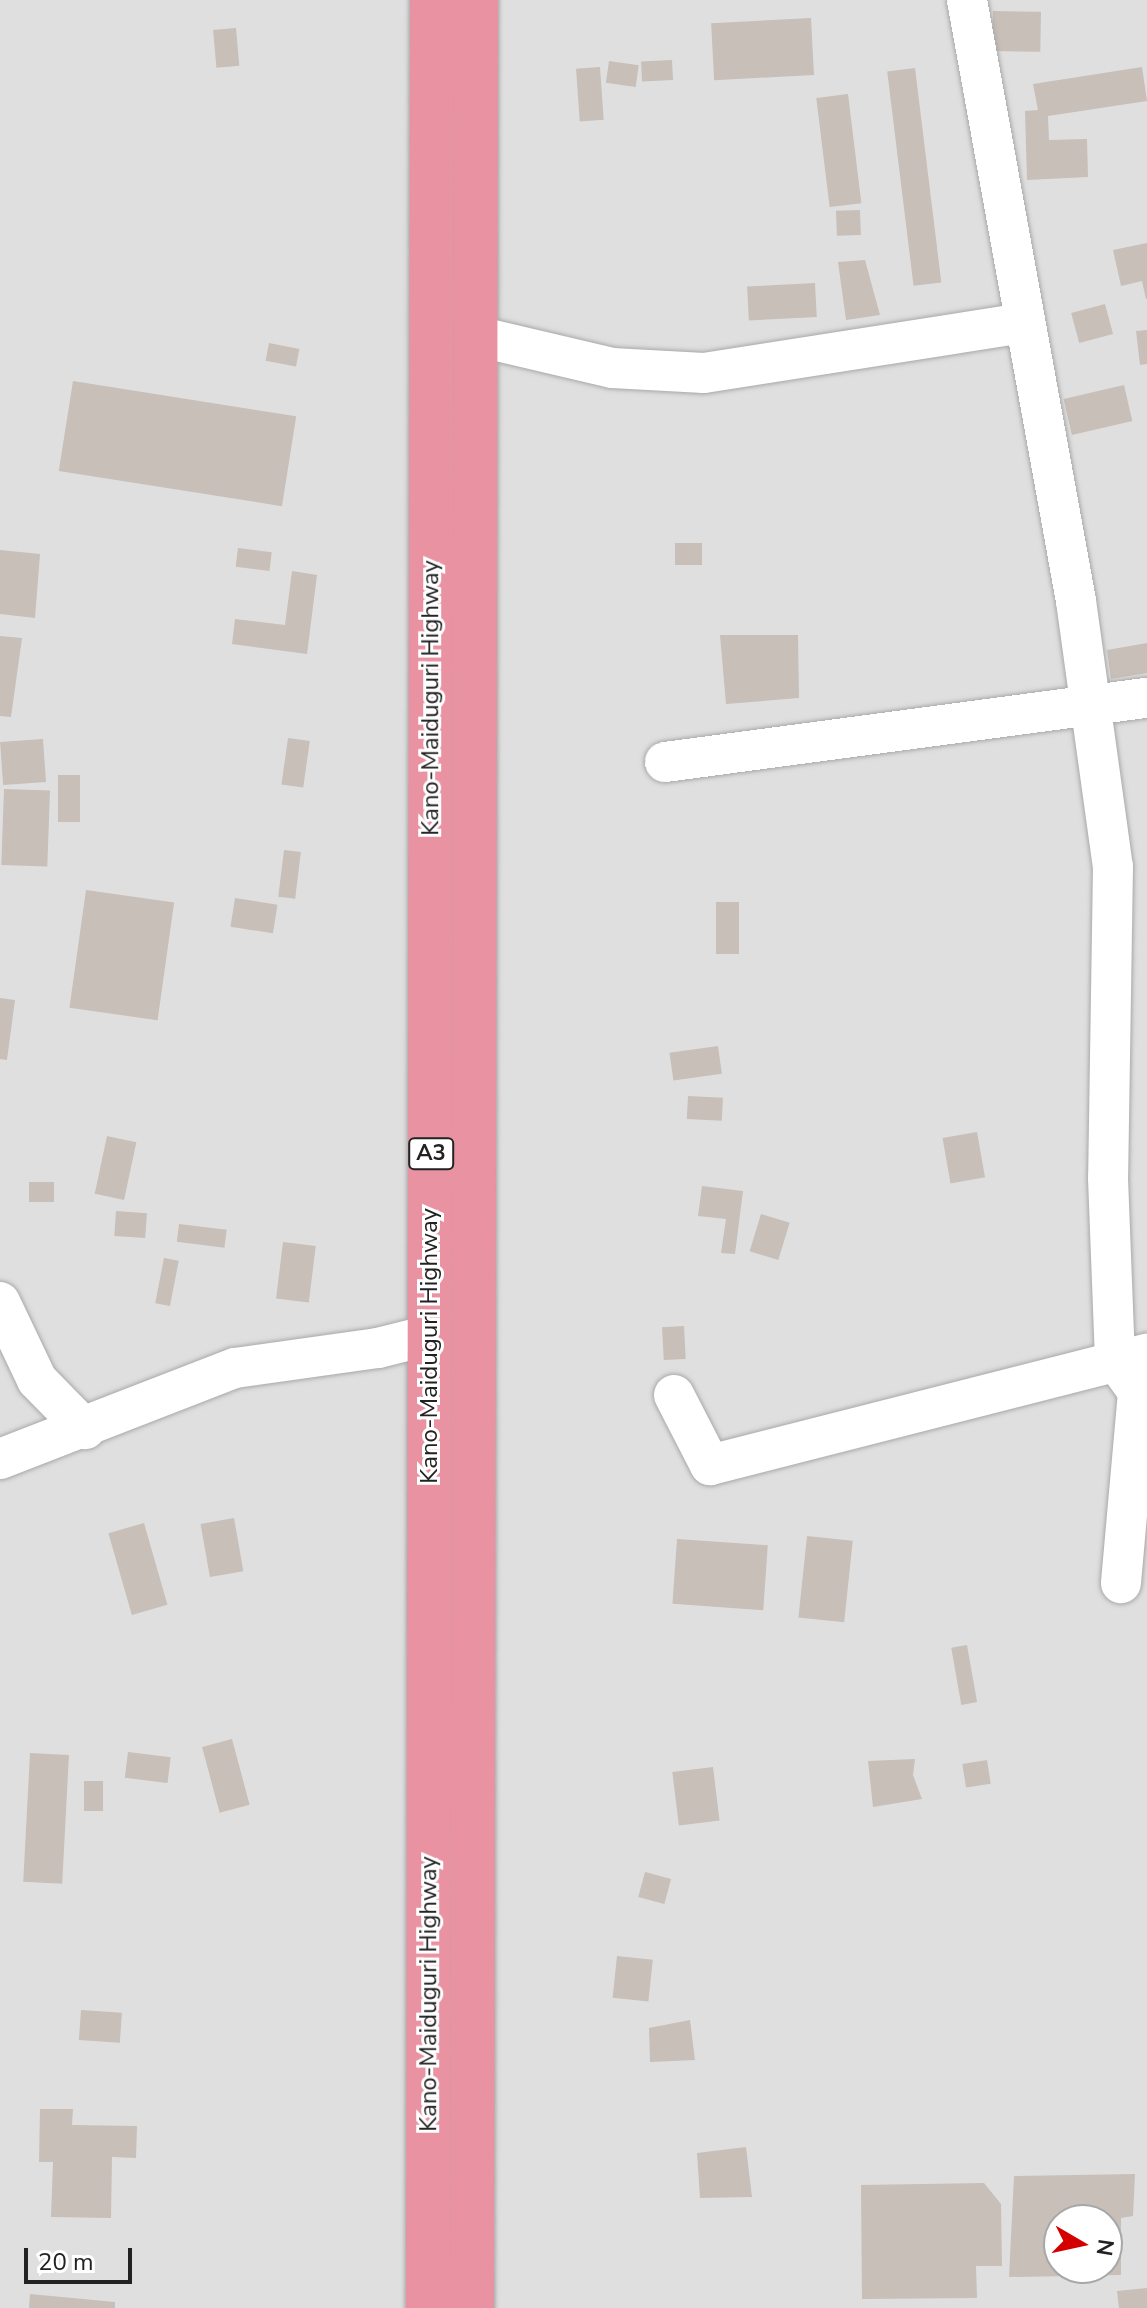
<!DOCTYPE html>
<style>
body{margin:0}
#map{position:relative;width:1147px;height:2308px;overflow:hidden;background:#f2efe9;font-family:"Nunito Sans",sans-serif}
div>[style]{position:absolute}
.residential>*{inset:0;background:#e0dfdf}
.building>*{inset:0;background:#c7bfb8;transform-origin:0 0}
.roads{filter:drop-shadow(0 0 2px #a9a9a9) drop-shadow(0 0 2px #a9a9a9)}
.minor>*{height:40px;margin:-20px;padding:0 20px;transform-origin:20px;border-radius:20px;background:#fff}
.highway>*{height:44px;margin:-22px;padding:0 22px;transform-origin:22px;border-radius:22px;background:#e892a2}
span{translate:-50% -50%;white-space:nowrap;text-align:center;line-height:1.15;-webkit-text-stroke:6px #fff;paint-order:stroke}
.shield-label span{padding:2px 6px;background:#fff;border:2px solid;border-radius:6px;-webkit-text-stroke-width:0}
.shield-label{font-size:22px;color:#222;font-weight:700}
.street-label{font-size:24px;color:#222}
.north{position:absolute;left:1043px;top:2204px;width:80px;height:80px;box-sizing:border-box;background:#fff;border:2px solid #a7a7a7;border-radius:50%;rotate:99deg;font-size:22px;font-weight:700;line-height:32px;text-align:center;color:#222}
.north::after{content:'';display:block;margin:auto;width:28px;height:36px;background:#d40000;clip-path:polygon(50% 0,100% 100%,50% 72%,0 100%)}
.scale{position:absolute;left:24px;top:2248px;width:108px;height:36px;box-sizing:border-box;border:4px solid #222;border-top:0;padding-left:10px;font-size:24px;line-height:28px;white-space:nowrap;color:#222;-webkit-text-stroke:6px #fff;paint-order:stroke}
</style>
<div id="map">
<div class="residential">
<i style="clip-path:polygon(evenodd,0 0,1147px 0,1147px 2308px,0 2308px,0 0,1059px 2220px,1107px 2220px,1107px 2268px,1059px 2268px,1059px 2220px)"></i>
</div>
<div class="building">
<i style="left:993px;top:11px;width:48px;height:40px;rotate:1deg"></i>
<i style="left:811px;top:18px;width:57px;height:100px;rotate:87deg"></i>
<i style="left:236px;top:28px;width:38px;height:23px;rotate:85deg"></i>
<i style="left:672px;top:60px;width:20px;height:31px;rotate:87deg"></i>
<i style="left:609px;top:61px;width:30px;height:22px;rotate:8deg"></i>
<i style="left:600px;top:67px;width:53px;height:24px;rotate:86deg"></i>
<i style="clip-path:polygon(1142px 67px,1147px 101px,1048px 116px,1049px 140px,1087px 139px,1088px 177px,1027px 180px,1025px 111px,1038px 110px,1033px 84px)"></i>
<i style="left:915px;top:68px;width:216px;height:28px;rotate:83deg"></i>
<i style="left:848px;top:94px;width:110px;height:32px;rotate:83deg"></i>
<i style="left:860px;top:210px;width:25px;height:24px;rotate:88deg"></i>
<i style="clip-path:polygon(1147px 243px,1147px 299px,1146px 299px,1142px 281px,1121px 286px,1113px 250px)"></i>
<i style="clip-path:polygon(865px 260px,880px 315px,846px 320px,838px 262px)"></i>
<i style="left:815px;top:283px;width:34px;height:68px;rotate:87deg"></i>
<i style="left:1105px;top:304px;width:31px;height:35px;rotate:75deg"></i>
<i style="clip-path:polygon(1147px 330px,1147px 364px,1140px 365px,1136px 331px)"></i>
<i style="left:269px;top:343px;width:31px;height:18px;rotate:11deg"></i>
<i style="left:73px;top:381px;width:226px;height:91px;rotate:9deg"></i>
<i style="left:1124px;top:385px;width:37px;height:62px;rotate:77deg"></i>
<i style="left:675px;top:543px;width:27px;height:22px"></i>
<i style="left:238px;top:548px;width:34px;height:19px;rotate:7deg"></i>
<i style="clip-path:polygon(0 550px,40px 554px,35px 618px,0 614px)"></i>
<i style="clip-path:polygon(292px 571px,317px 575px,307px 654px,232px 644px,235px 619px,285px 625px)"></i>
<i style="clip-path:polygon(720px 635px,798px 635px,799px 698px,726px 704px)"></i>
<i style="clip-path:polygon(0 636px,22px 638px,11px 717px,0 716px)"></i>
<i style="clip-path:polygon(1147px 643px,1147px 673px,1111px 679px,1107px 650px)"></i>
<i style="left:288px;top:738px;width:22px;height:47px;rotate:8deg"></i>
<i style="left:43px;top:739px;width:43px;height:43px;rotate:86deg"></i>
<i style="left:58px;top:775px;width:22px;height:47px"></i>
<i style="left:4px;top:789px;width:46px;height:76px;rotate:2deg"></i>
<i style="left:284px;top:850px;width:17px;height:47px;rotate:7deg"></i>
<i style="left:86px;top:890px;width:89px;height:119px;rotate:8deg"></i>
<i style="left:235px;top:898px;width:43px;height:29px;rotate:9deg"></i>
<i style="left:716px;top:902px;width:23px;height:52px"></i>
<i style="clip-path:polygon(0 998px,15px 1000px,7px 1060px,0 1059px)"></i>
<i style="left:718px;top:1046px;width:28px;height:49px;rotate:82deg"></i>
<i style="left:688px;top:1096px;width:35px;height:23px;rotate:3deg"></i>
<i style="left:977px;top:1132px;width:46px;height:35px;rotate:80deg"></i>
<i style="left:107px;top:1136px;width:30px;height:59px;rotate:12deg"></i>
<i style="left:29px;top:1182px;width:25px;height:20px"></i>
<i style="clip-path:polygon(702px 1186px,743px 1191px,735px 1254px,721px 1253px,726px 1219px,698px 1216px)"></i>
<i style="left:116px;top:1211px;width:31px;height:25px;rotate:4deg"></i>
<i style="left:761px;top:1214px;width:30px;height:39px;rotate:17deg"></i>
<i style="left:179px;top:1224px;width:48px;height:18px;rotate:7deg"></i>
<i style="left:283px;top:1242px;width:33px;height:57px;rotate:7deg"></i>
<i style="left:164px;top:1258px;width:15px;height:46px;rotate:11deg"></i>
<i style="left:684px;top:1326px;width:33px;height:22px;rotate:87deg"></i>
<i style="left:234px;top:1518px;width:54px;height:34px;rotate:80deg"></i>
<i style="left:144px;top:1523px;width:85px;height:37px;rotate:74deg"></i>
<i style="left:807px;top:1536px;width:46px;height:82px;rotate:6deg"></i>
<i style="left:677px;top:1539px;width:91px;height:65px;rotate:4deg"></i>
<i style="left:967px;top:1645px;width:58px;height:16px;rotate:80deg"></i>
<i style="left:232px;top:1739px;width:68px;height:31px;rotate:75deg"></i>
<i style="left:128px;top:1752px;width:43px;height:26px;rotate:7deg"></i>
<i style="left:30px;top:1753px;width:39px;height:129px;rotate:3deg"></i>
<i style="clip-path:polygon(915px 1759px,913px 1775px,922px 1799px,873px 1807px,868px 1761px)"></i>
<i style="left:987px;top:1760px;width:24px;height:25px;rotate:81deg"></i>
<i style="left:713px;top:1767px;width:54px;height:41px;rotate:83deg"></i>
<i style="left:84px;top:1781px;width:19px;height:30px"></i>
<i style="left:645px;top:1872px;width:27px;height:26px;rotate:15deg"></i>
<i style="left:617px;top:1956px;width:36px;height:42px;rotate:6deg"></i>
<i style="left:81px;top:2010px;width:41px;height:30px;rotate:4deg"></i>
<i style="clip-path:polygon(690px 2020px,695px 2060px,650px 2062px,649px 2028px)"></i>
<i style="clip-path:polygon(40px 2109px,73px 2109px,72px 2125px,137px 2126px,136px 2158px,112px 2157px,111px 2218px,51px 2217px,53px 2162px,39px 2162px)"></i>
<i style="clip-path:polygon(746px 2147px,752px 2197px,700px 2198px,697px 2153px)"></i>
<i style="clip-path:polygon(evenodd,1135px 2174px,1133px 2216px,1121px 2218px,1121px 2275px,1009px 2277px,1014px 2176px,1135px 2174px,1059px 2220px,1107px 2220px,1107px 2268px,1059px 2268px,1059px 2220px)"></i>
<i style="clip-path:polygon(984px 2183px,1001px 2204px,1002px 2266px,976px 2266px,977px 2298px,862px 2299px,861px 2185px)"></i>
<i style="clip-path:polygon(1147px 2288px,1147px 2308px,1119px 2308px,1117px 2291px)"></i>
<i style="clip-path:polygon(30px 2294px,115px 2302px,115px 2308px,29px 2308px)"></i>
</div>
<div class="roads">
<div class="minor">
<i style="left:967px;top:0;width:611px;rotate:79.72deg"></i>
<i style="left:1076px;top:601px;width:268px;rotate:82.1deg"></i>
<i style="left:1113px;top:866px;width:312px;rotate:90.9deg"></i>
<i style="left:1108px;top:1178px;width:182px;rotate:87.8deg"></i>
<i style="left:1115px;top:1360px;width:39px;rotate:54deg"></i>
<i style="left:1138px;top:1392px;width:192px;rotate:95.1deg"></i>
<i style="left:476px;top:336px;width:140px;rotate:13.2deg"></i>
<i style="left:612px;top:368px;width:92px;rotate:3.1deg"></i>
<i style="left:704px;top:373px;width:323px;rotate:-8.9deg"></i>
<i style="left:665px;top:762px;width:486px;rotate:-7.6deg"></i>
<i style="left:0;top:1302px;width:86px;rotate:64.6deg"></i>
<i style="left:37px;top:1380px;width:69px;rotate:45.6deg"></i>
<i style="left:674px;top:1395px;width:79px;rotate:62.8deg"></i>
<i style="left:710px;top:1465px;width:451px;rotate:-14.3deg"></i>
<i style="left:0;top:1459px;width:252px;rotate:-21.2deg"></i>
<i style="left:235px;top:1368px;width:144px;rotate:-8deg"></i>
<i style="left:378px;top:1348px;width:54px;rotate:-14deg"></i>
</div>
<div class="highway">
<i style="left:428px;top:2308px;width:2308px;rotate:-89.9deg"></i>
<i style="left:472px;top:2308px;width:2308px;rotate:-89.9deg"></i>
</div>
</div>
<div class="shield-label">
<span style="left:431px;top:1154px">A3</span>
</div>
<div class="street-label">
<span style="left:431px;top:698px;rotate:-90deg">Kano-Maiduguri Highway</span>
<span style="left:430px;top:1346px;rotate:-90deg">Kano-Maiduguri Highway</span>
<span style="left:429px;top:1994px;rotate:-90deg">Kano-Maiduguri Highway</span>
</div>
<div class="north">N</div>
<div class="scale">20 m</div>
</div>
